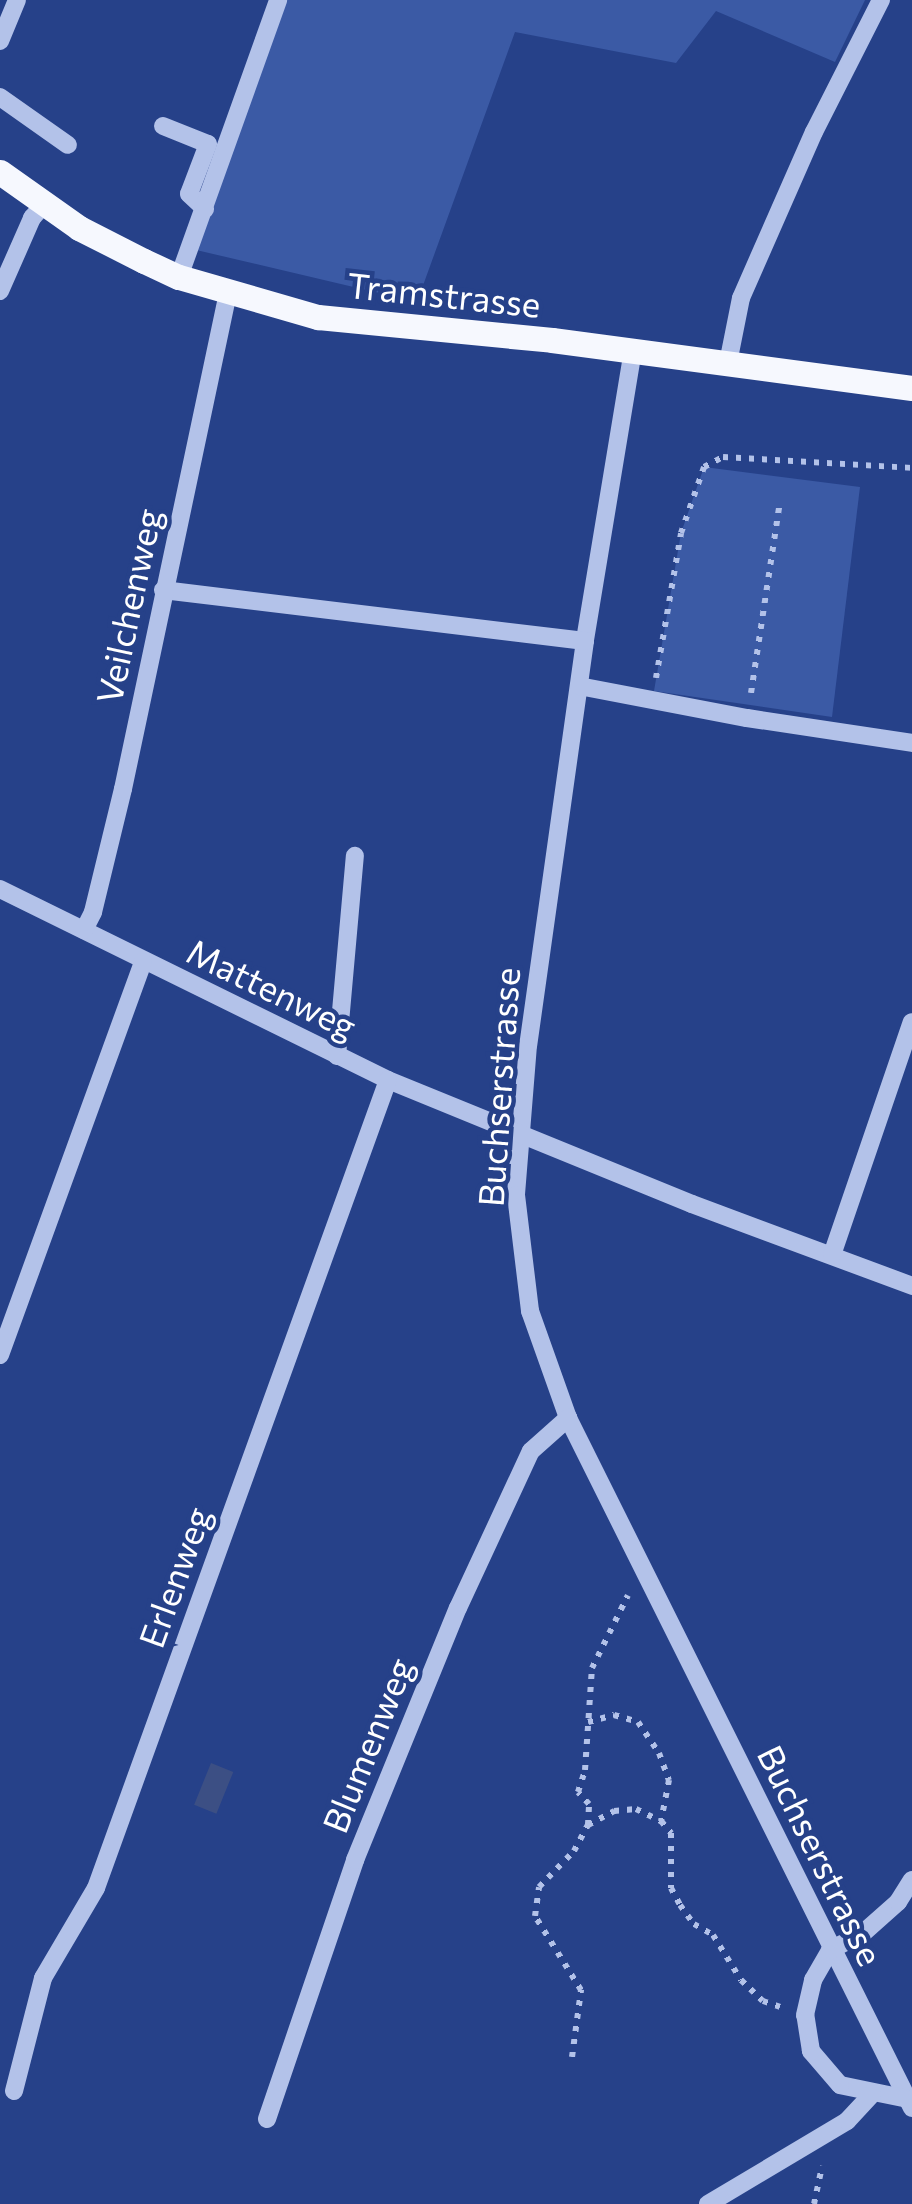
<!DOCTYPE html>
<style>
body{margin:0}
#map{position:relative;width:912px;height:2204px;overflow:hidden;background:#264189;font-family:Commissioner,sans-serif}
div>[style]{position:absolute}
.green>*{inset:0;background:#3b5aa5}
.water>*{inset:0;background:#3c4f84;transform-origin:0 0}
.path>*{height:6px;margin-top:-3px;transform-origin:0;background:repeating-linear-gradient(90deg,#b3c2e9 0 5px,transparent 0 13px)}
.minor>*{height:18px;margin:-9px;padding:0 9px;transform-origin:9px;border-radius:9px;background:#b3c2e9}
.major>*{height:25px;margin:-12.5px;padding:0 12.5px;transform-origin:12.5px;border-radius:12.5px;background:#f6f8fe}
span{translate:-50% -50%;white-space:nowrap;text-align:center;line-height:1.15;-webkit-text-stroke:9px #264189;paint-order:stroke}
.street-label{font-size:35px;color:#fff}
</style>
<div id="map">
<div class="green">
<i style="clip-path:polygon(276px 0,865px 0,835px 62px,716px 11px,676px 63px,515px 32px,417px 302px,192px 249px)"></i>
<i style="clip-path:polygon(704px 467px,860px 487px,832px 717px,654px 691px,681px 533px)"></i>
</div>
<div class="water">
<i style="left:211px;top:1763px;width:24px;height:45px;rotate:22deg"></i>
</div>
<div class="path">
<i style="left:656px;top:678px;width:147px;rotate:-80.2deg"></i>
<i style="left:681px;top:533px;width:70px;rotate:-70.8deg"></i>
<i style="left:704px;top:467px;width:21px;rotate:-28deg"></i>
<i style="left:723px;top:457px;width:189px;rotate:3.3deg"></i>
<i style="left:751px;top:693px;width:188px;rotate:-81.4deg"></i>
<i style="left:588px;top:1722px;width:27px;rotate:-15deg"></i>
<i style="left:614px;top:1715px;width:25px;rotate:16deg"></i>
<i style="left:638px;top:1722px;width:37px;rotate:56deg"></i>
<i style="left:659px;top:1753px;width:29px;rotate:70deg"></i>
<i style="left:669px;top:1780px;width:42px;rotate:101deg"></i>
<i style="left:588px;top:1825px;width:30px;rotate:-28deg"></i>
<i style="left:614px;top:1811px;width:22px;rotate:-5deg"></i>
<i style="left:636px;top:1809px;width:28px;rotate:26deg"></i>
<i style="left:661px;top:1821px;width:16px;rotate:50deg"></i>
<i style="left:671px;top:1833px;width:55px;rotate:90deg"></i>
<i style="left:671px;top:1888px;width:19px;rotate:62deg"></i>
<i style="left:680px;top:1905px;width:24px;rotate:54deg"></i>
<i style="left:694px;top:1924px;width:22px;rotate:30deg"></i>
<i style="left:713px;top:1935px;width:53px;rotate:58.1deg"></i>
<i style="left:741px;top:1980px;width:30px;rotate:44deg"></i>
<i style="left:763px;top:2001px;width:18px;rotate:19deg"></i>
<i style="left:572px;top:2057px;width:68px;rotate:-82.3deg"></i>
<i style="left:581px;top:1990px;width:87px;rotate:-121.9deg"></i>
<i style="left:535px;top:1916px;width:29px;rotate:-82deg"></i>
<i style="left:539px;top:1887px;width:50px;rotate:-45.8deg"></i>
<i style="left:574px;top:1851px;width:30px;rotate:-62deg"></i>
<i style="left:588px;top:1825px;width:21px;rotate:-87deg"></i>
<i style="left:589px;top:1804px;width:16px;rotate:-133deg"></i>
<i style="left:578px;top:1792px;width:23px;rotate:-72deg"></i>
<i style="left:585px;top:1770px;width:102px;rotate:-86.1deg"></i>
<i style="left:592px;top:1668px;width:81px;rotate:-63.7deg"></i>
<i style="left:814px;top:2204px;width:39px;rotate:-78deg"></i>
</div>
<div class="minor">
<i style="left:0;top:41px;width:44px;rotate:-67.5deg"></i>
<i style="left:0;top:97px;width:83px;rotate:35.2deg"></i>
<i style="left:163px;top:126px;width:48px;rotate:21.8deg"></i>
<i style="left:208px;top:144px;width:53px;rotate:110.8deg"></i>
<i style="left:189px;top:194px;width:22px;rotate:43deg"></i>
<i style="left:179px;top:277px;width:294px;rotate:-70.3deg"></i>
<i style="left:0;top:291px;width:80px;rotate:-66.3deg"></i>
<i style="left:32px;top:218px;width:18px;rotate:-49deg"></i>
<i style="left:633px;top:350px;width:295px;rotate:99.4deg"></i>
<i style="left:585px;top:641px;width:408px;rotate:98deg"></i>
<i style="left:528px;top:1045px;width:150px;rotate:94.6deg"></i>
<i style="left:516px;top:1195px;width:117px;rotate:83.1deg"></i>
<i style="left:530px;top:1311px;width:114px;rotate:70.4deg"></i>
<i style="left:568px;top:1418px;width:771px;rotate:63.5deg"></i>
<i style="left:728px;top:363px;width:66px;rotate:-78.7deg"></i>
<i style="left:741px;top:298px;width:181px;rotate:-66.3deg"></i>
<i style="left:814px;top:132px;width:148px;rotate:-63.1deg"></i>
<i style="left:163px;top:590px;width:425px;rotate:6.9deg"></i>
<i style="left:579px;top:686px;width:171px;rotate:10.8deg"></i>
<i style="left:747px;top:718px;width:167px;rotate:8.6deg"></i>
<i style="left:0;top:889px;width:432px;rotate:26.2deg"></i>
<i style="left:388px;top:1080px;width:328px;rotate:22.2deg"></i>
<i style="left:692px;top:1204px;width:235px;rotate:20.4deg"></i>
<i style="left:84px;top:930px;width:20px;rotate:-63deg"></i>
<i style="left:93px;top:912px;width:127px;rotate:-76.3deg"></i>
<i style="left:123px;top:789px;width:507px;rotate:-78.05deg"></i>
<i style="left:337px;top:1056px;width:201px;rotate:-84.9deg"></i>
<i style="left:832px;top:1255px;width:246px;rotate:-71.1deg"></i>
<i style="left:0;top:1355px;width:418px;rotate:-70deg"></i>
<i style="left:14px;top:2091px;width:117px;rotate:-75.6deg"></i>
<i style="left:43px;top:1978px;width:104px;rotate:-59.5deg"></i>
<i style="left:96px;top:1888px;width:859px;rotate:-70.13deg"></i>
<i style="left:908px;top:2099px;width:69px;rotate:-168.4deg"></i>
<i style="left:840px;top:2085px;width:45px;rotate:-130.5deg"></i>
<i style="left:811px;top:2051px;width:36px;rotate:-99deg"></i>
<i style="left:805px;top:2015px;width:36px;rotate:-77deg"></i>
<i style="left:813px;top:1980px;width:34px;rotate:-60deg"></i>
<i style="left:830px;top:1950px;width:36px;rotate:-27deg"></i>
<i style="left:862px;top:1934px;width:48px;rotate:-41.6deg"></i>
<i style="left:898px;top:1902px;width:26px;rotate:-58deg"></i>
<i style="left:267px;top:2119px;width:274px;rotate:-71.2deg"></i>
<i style="left:355px;top:1860px;width:272px;rotate:-67.8deg"></i>
<i style="left:458px;top:1608px;width:173px;rotate:-65.1deg"></i>
<i style="left:531px;top:1451px;width:50px;rotate:-41.7deg"></i>
<i style="left:708px;top:2204px;width:162px;rotate:-30.8deg"></i>
<i style="left:847px;top:2121px;width:37px;rotate:-47deg"></i>
</div>
<div class="major">
<i style="left:0;top:172px;width:97px;rotate:35.3deg"></i>
<i style="left:79px;top:228px;width:73px;rotate:26.9deg"></i>
<i style="left:144px;top:261px;width:38px;rotate:25deg"></i>
<i style="left:179px;top:277px;width:145px;rotate:16.1deg"></i>
<i style="left:318px;top:317px;width:235px;rotate:5.6deg"></i>
<i style="left:552px;top:340px;width:363px;rotate:7.6deg"></i>
</div>
<div class="street-label">
<span style="left:444px;top:294px;rotate:6deg">Tramstrasse</span>
<span style="left:128px;top:606px;rotate:-78deg">Veilchenweg</span>
<span style="left:272px;top:988px;rotate:26deg">Mattenweg</span>
<span style="left:498px;top:1087px;rotate:-86deg">Buchserstrasse</span>
<span style="left:174px;top:1577px;rotate:-70deg">Erlenweg</span>
<span style="left:367px;top:1745px;rotate:-68deg">Blumenweg</span>
<span style="left:821px;top:1855px;rotate:64deg">Buchserstrasse</span>
</div>
</div>
